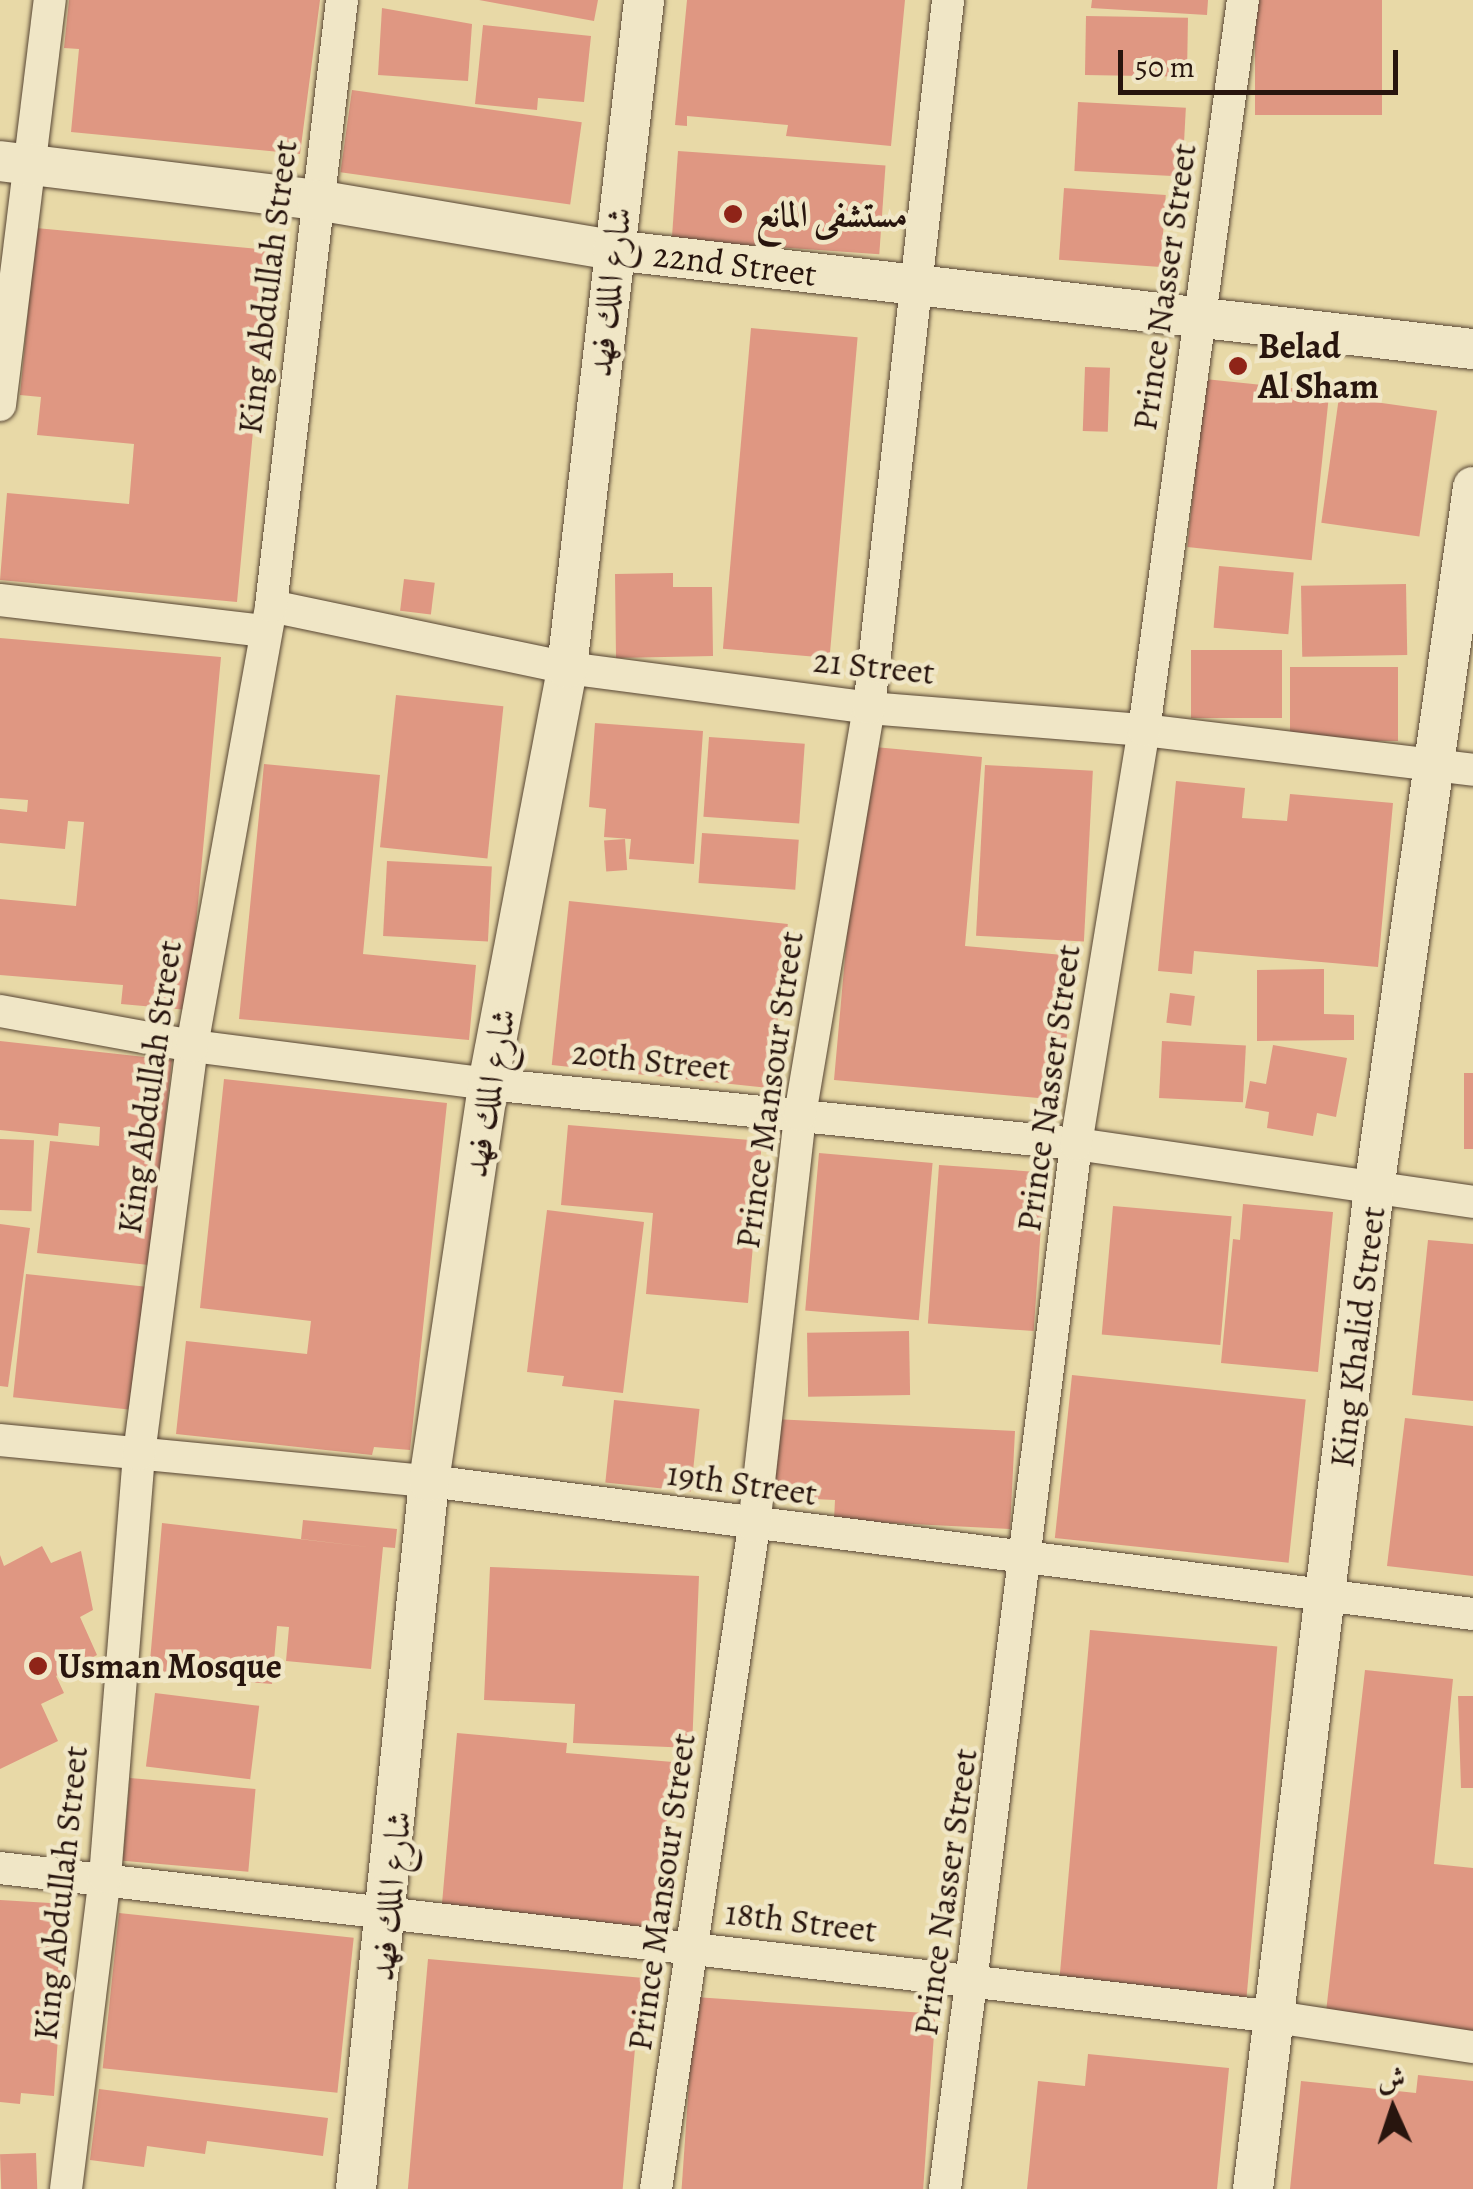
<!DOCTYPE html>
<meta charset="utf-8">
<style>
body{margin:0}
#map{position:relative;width:1473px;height:2189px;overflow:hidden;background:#e8d9a7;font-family:Alegreya,Amiri,serif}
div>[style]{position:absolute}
.building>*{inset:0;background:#df9782;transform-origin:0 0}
.roads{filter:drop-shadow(0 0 2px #584634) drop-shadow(0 0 2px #584634)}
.minor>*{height:32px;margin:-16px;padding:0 16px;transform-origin:16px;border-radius:16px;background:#f0e6c6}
.tertiary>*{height:40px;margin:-20px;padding:0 20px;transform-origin:20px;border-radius:20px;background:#f0e6c6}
.dots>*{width:28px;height:28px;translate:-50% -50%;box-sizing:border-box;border:5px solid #f0e6c6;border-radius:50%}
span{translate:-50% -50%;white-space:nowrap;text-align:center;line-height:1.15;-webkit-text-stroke:9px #f0e6c6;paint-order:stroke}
.poi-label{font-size:35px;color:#28150e;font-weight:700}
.left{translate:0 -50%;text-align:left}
.street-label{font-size:35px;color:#28150e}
.north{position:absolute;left:1343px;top:2059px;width:100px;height:100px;-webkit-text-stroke:8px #f0e6c6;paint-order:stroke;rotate:357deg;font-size:28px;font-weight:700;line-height:40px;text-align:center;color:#28150e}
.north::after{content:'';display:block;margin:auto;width:35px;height:45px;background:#28150e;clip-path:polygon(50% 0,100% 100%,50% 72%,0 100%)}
.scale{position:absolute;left:1118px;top:50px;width:280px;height:45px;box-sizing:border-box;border:5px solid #28150e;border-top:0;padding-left:12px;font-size:30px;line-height:35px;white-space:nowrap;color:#28150e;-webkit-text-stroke:8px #f0e6c6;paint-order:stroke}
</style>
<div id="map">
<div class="building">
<i style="clip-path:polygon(69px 0,320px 0,300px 154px,71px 132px,79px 49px,64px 48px)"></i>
<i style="clip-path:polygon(479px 0,598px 0,594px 21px)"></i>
<i style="clip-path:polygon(687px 0,905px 0,891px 146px,786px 136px,788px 125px,687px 116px,687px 126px,675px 125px)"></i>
<i style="clip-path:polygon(1092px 0,1208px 0,1207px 15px,1091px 8px)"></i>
<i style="left:1255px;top:0;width:127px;height:115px"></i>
<i style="clip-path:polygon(382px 8px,472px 24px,468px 81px,378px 75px)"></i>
<i style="left:1086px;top:16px;width:102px;height:59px;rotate:1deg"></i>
<i style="clip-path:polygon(483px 25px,591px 36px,584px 102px,538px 98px,537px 110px,475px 104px)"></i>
<i style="left:352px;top:90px;width:232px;height:83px;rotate:8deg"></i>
<i style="left:1078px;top:102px;width:108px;height:69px;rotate:3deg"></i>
<i style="left:678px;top:151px;width:208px;height:89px;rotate:4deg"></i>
<i style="left:1064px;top:188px;width:102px;height:72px;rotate:4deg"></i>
<i style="clip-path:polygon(36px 228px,270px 250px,237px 602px,0 580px,7px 493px,129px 504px,134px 444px,37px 435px,41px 397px,20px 395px)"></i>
<i style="left:751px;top:328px;width:107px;height:322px;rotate:5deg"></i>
<i style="left:1085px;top:367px;width:25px;height:64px;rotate:2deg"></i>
<i style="left:1205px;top:379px;width:125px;height:169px;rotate:6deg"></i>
<i style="left:1339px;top:397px;width:99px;height:127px;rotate:8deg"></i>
<i style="left:1219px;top:566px;width:75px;height:62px;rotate:5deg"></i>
<i style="clip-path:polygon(673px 573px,673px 587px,712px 587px,713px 656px,616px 658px,615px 574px)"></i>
<i style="left:404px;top:579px;width:31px;height:32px;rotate:7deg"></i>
<i style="left:1406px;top:584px;width:71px;height:105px;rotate:89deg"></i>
<i style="clip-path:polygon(0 638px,221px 657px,188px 1010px,121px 1004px,123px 985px,0 975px,0 899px,76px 906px,84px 822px,68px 821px,65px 849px,0 843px,0 809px,27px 812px,28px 800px,0 798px)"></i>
<i style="left:1191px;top:650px;width:91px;height:68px"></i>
<i style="left:1290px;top:667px;width:108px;height:74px"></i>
<i style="left:396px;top:695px;width:108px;height:153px;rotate:6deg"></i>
<i style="clip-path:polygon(595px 723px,703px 731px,694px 864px,629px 859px,631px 839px,604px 837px,606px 809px,589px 807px)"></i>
<i style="left:709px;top:737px;width:96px;height:80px;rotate:4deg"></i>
<i style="clip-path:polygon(864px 746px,982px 757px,965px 946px,1074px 956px,1061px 1100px,834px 1080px)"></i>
<i style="clip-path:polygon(264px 764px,380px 775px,363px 954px,476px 965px,469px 1040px,239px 1019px)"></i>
<i style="left:985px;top:765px;width:108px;height:171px;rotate:3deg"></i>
<i style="clip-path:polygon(1176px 781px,1245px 788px,1242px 818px,1287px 821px,1290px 794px,1393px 803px,1378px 967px,1194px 951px,1192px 974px,1158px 971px)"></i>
<i style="left:702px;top:833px;width:97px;height:50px;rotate:4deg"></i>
<i style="left:625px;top:839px;width:31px;height:21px;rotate:86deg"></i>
<i style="left:387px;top:861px;width:105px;height:75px;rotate:3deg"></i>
<i style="left:569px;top:901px;width:220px;height:165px;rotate:6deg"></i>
<i style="clip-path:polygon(1324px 969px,1324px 1014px,1354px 1015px,1354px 1040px,1257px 1041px,1257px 970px)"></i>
<i style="left:1170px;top:993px;width:25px;height:30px;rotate:7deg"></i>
<i style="clip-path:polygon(0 1041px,172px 1060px,149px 1265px,37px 1253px,50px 1141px,99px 1146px,100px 1127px,59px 1123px,58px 1136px,0 1130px)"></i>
<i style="left:1162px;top:1041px;width:84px;height:57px;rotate:3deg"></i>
<i style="clip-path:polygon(1273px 1045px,1347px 1058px,1336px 1117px,1317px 1113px,1313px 1136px,1267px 1128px,1269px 1112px,1245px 1108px,1250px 1081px,1266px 1084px)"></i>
<i style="left:1464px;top:1073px;width:9px;height:76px"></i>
<i style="clip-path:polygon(224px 1079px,447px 1103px,410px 1450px,374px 1447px,372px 1455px,176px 1434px,186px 1341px,307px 1354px,311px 1321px,200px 1308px)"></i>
<i style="clip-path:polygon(568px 1125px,762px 1141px,748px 1303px,646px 1294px,653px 1213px,561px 1205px)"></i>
<i style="left:0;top:1139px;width:34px;height:71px;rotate:2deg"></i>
<i style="left:819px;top:1153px;width:114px;height:158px;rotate:5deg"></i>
<i style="left:939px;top:1165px;width:106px;height:159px;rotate:4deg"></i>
<i style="clip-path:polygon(1243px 1204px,1333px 1212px,1318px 1372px,1221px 1363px,1233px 1239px,1240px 1240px)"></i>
<i style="left:1113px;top:1206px;width:119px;height:129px;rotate:5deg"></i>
<i style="clip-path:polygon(547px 1210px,644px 1222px,623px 1393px,562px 1386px,564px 1376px,527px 1372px)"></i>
<i style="clip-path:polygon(0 1224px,30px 1228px,8px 1387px,0 1386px)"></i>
<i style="clip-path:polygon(1428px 1240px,1473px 1244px,1473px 1401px,1412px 1395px)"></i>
<i style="left:26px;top:1274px;width:121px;height:124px;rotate:6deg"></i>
<i style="left:909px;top:1331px;width:64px;height:102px;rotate:89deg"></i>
<i style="left:1072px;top:1375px;width:235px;height:164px;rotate:6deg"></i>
<i style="left:614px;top:1400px;width:86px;height:83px;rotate:6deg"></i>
<i style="clip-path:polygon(1405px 1418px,1473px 1426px,1473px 1576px,1387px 1566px)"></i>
<i style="clip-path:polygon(774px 1419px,1015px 1431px,1010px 1529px,834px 1520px,835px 1500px,770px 1497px)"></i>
<i style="clip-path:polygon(303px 1520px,397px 1529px,395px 1548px,383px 1547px,371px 1669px,286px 1661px,289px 1627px,277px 1626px,272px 1684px,149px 1673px,162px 1523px,376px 1548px,301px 1539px)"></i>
<i style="clip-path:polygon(42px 1546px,51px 1563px,81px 1551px,93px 1610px,80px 1617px,97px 1655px,56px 1676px,64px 1693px,41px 1704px,58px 1741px,0 1769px,0 1555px,4px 1566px)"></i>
<i style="clip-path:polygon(490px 1567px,699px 1576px,692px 1748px,573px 1743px,575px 1704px,484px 1700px)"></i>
<i style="left:1090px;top:1630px;width:188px;height:354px;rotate:5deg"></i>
<i style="clip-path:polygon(1365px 1670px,1453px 1679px,1434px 1864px,1473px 1868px,1473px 2035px,1325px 2021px)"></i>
<i style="left:155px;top:1693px;width:105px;height:74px;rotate:7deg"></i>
<i style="clip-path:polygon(1458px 1696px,1473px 1696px,1473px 1788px,1461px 1788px)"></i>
<i style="clip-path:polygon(457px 1733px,567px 1743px,566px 1753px,673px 1762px,655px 1933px,441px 1915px)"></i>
<i style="left:130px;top:1778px;width:126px;height:83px;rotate:5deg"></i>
<i style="clip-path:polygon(0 1900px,67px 1904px,54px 2096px,21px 2093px,20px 2104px,0 2102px)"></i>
<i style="left:119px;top:1913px;width:236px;height:156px;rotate:6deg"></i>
<i style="left:428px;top:1959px;width:214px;height:231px;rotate:5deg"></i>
<i style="left:695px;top:1997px;width:241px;height:193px;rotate:4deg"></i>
<i style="clip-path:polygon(1088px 2054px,1229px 2068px,1217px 2189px,1027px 2189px,1038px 2081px,1085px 2086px)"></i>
<i style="clip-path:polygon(1418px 2075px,1473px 2081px,1473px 2189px,1290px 2189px,1301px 2081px,1416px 2093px)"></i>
<i style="clip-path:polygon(99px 2089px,328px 2118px,323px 2156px,207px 2141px,205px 2154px,147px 2146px,144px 2167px,90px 2160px)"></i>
<i style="left:36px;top:2153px;width:36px;height:36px;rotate:88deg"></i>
</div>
<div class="roads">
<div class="minor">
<i style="left:0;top:405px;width:408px;rotate:-83deg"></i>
<i style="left:0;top:600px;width:265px;rotate:6.7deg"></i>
<i style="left:271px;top:606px;width:302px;rotate:11.8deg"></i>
<i style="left:567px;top:668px;width:305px;rotate:7.5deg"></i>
<i style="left:869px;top:708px;width:276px;rotate:4.6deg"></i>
<i style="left:1144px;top:730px;width:331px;rotate:6.9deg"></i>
<i style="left:0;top:1011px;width:195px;rotate:10.3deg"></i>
<i style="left:192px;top:1046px;width:298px;rotate:7.3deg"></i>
<i style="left:488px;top:1084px;width:591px;rotate:5.83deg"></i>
<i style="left:1076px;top:1144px;width:401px;rotate:8.3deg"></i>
<i style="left:0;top:1440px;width:431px;rotate:5.5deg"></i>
<i style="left:429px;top:1481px;width:1052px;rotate:7.26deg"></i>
<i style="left:0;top:1868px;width:1285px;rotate:6.66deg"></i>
<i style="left:1276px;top:2017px;width:199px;rotate:8.7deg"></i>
<i style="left:66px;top:2189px;width:314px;rotate:-82.9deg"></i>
<i style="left:105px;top:1877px;width:424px;rotate:-85.4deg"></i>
<i style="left:139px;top:1454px;width:411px;rotate:-82.6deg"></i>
<i style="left:192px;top:1046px;width:447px;rotate:-79.8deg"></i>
<i style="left:271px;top:606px;width:610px;rotate:-83.32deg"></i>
<i style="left:656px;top:2189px;width:670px;rotate:-81.59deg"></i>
<i style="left:754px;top:1526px;width:414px;rotate:-83.6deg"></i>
<i style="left:800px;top:1115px;width:413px;rotate:-80.4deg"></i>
<i style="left:869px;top:708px;width:712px;rotate:-83.63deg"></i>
<i style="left:945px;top:2189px;width:1053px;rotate:-82.85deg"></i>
<i style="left:1076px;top:1144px;width:420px;rotate:-80.7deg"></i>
<i style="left:1144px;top:730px;width:737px;rotate:-82.28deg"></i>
</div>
<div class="tertiary">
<i style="left:0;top:161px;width:319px;rotate:7deg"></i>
<i style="left:317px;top:200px;width:300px;rotate:9.6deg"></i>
<i style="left:613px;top:250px;width:866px;rotate:6.57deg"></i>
<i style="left:356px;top:2189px;width:712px;rotate:-84.11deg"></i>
<i style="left:429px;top:1481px;width:401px;rotate:-81.5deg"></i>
<i style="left:488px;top:1084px;width:423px;rotate:-79.2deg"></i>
<i style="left:567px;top:668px;width:672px;rotate:-83.42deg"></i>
<i style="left:1253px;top:2189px;width:1007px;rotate:-83.1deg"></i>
<i style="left:1374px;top:1189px;width:709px;rotate:-81.97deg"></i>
</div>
</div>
<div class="dots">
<i style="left:733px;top:214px;background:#8f2418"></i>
<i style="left:1238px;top:366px;background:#8f2418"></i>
<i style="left:38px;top:1666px;background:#8f2418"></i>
</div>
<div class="poi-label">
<span class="left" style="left:756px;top:214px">مستشفى المانع</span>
<span class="left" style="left:1258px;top:366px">Belad<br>Al Sham</span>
<span class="left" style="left:58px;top:1666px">Usman Mosque</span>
</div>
<div class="street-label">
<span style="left:735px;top:264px;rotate:7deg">22nd Street</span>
<span style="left:267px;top:287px;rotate:-83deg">King Abdullah Street</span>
<span style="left:1164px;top:287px;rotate:-82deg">Prince Nasser Street</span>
<span style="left:609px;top:292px;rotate:-83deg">شارع الملك فهد</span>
<span style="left:874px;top:666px;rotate:6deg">21 Street</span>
<span style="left:651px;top:1060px;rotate:6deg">20th Street</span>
<span style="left:149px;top:1087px;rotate:-82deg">King Abdullah Street</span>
<span style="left:1048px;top:1088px;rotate:-82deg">Prince Nasser Street</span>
<span style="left:769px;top:1090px;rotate:-82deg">Prince Mansour Street</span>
<span style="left:489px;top:1093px;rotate:-80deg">شارع الملك فهد</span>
<span style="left:1357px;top:1337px;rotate:-83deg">King Khalid Street</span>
<span style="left:742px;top:1483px;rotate:8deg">19th Street</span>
<span style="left:661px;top:1892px;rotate:-82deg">Prince Mansour Street</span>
<span style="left:945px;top:1892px;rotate:-82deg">Prince Nasser Street</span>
<span style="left:60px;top:1893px;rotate:-84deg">King Abdullah Street</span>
<span style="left:390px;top:1896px;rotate:-84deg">شارع الملك فهد</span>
<span style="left:801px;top:1921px;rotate:7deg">18th Street</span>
</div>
<div class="north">ش</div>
<div class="scale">50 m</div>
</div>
